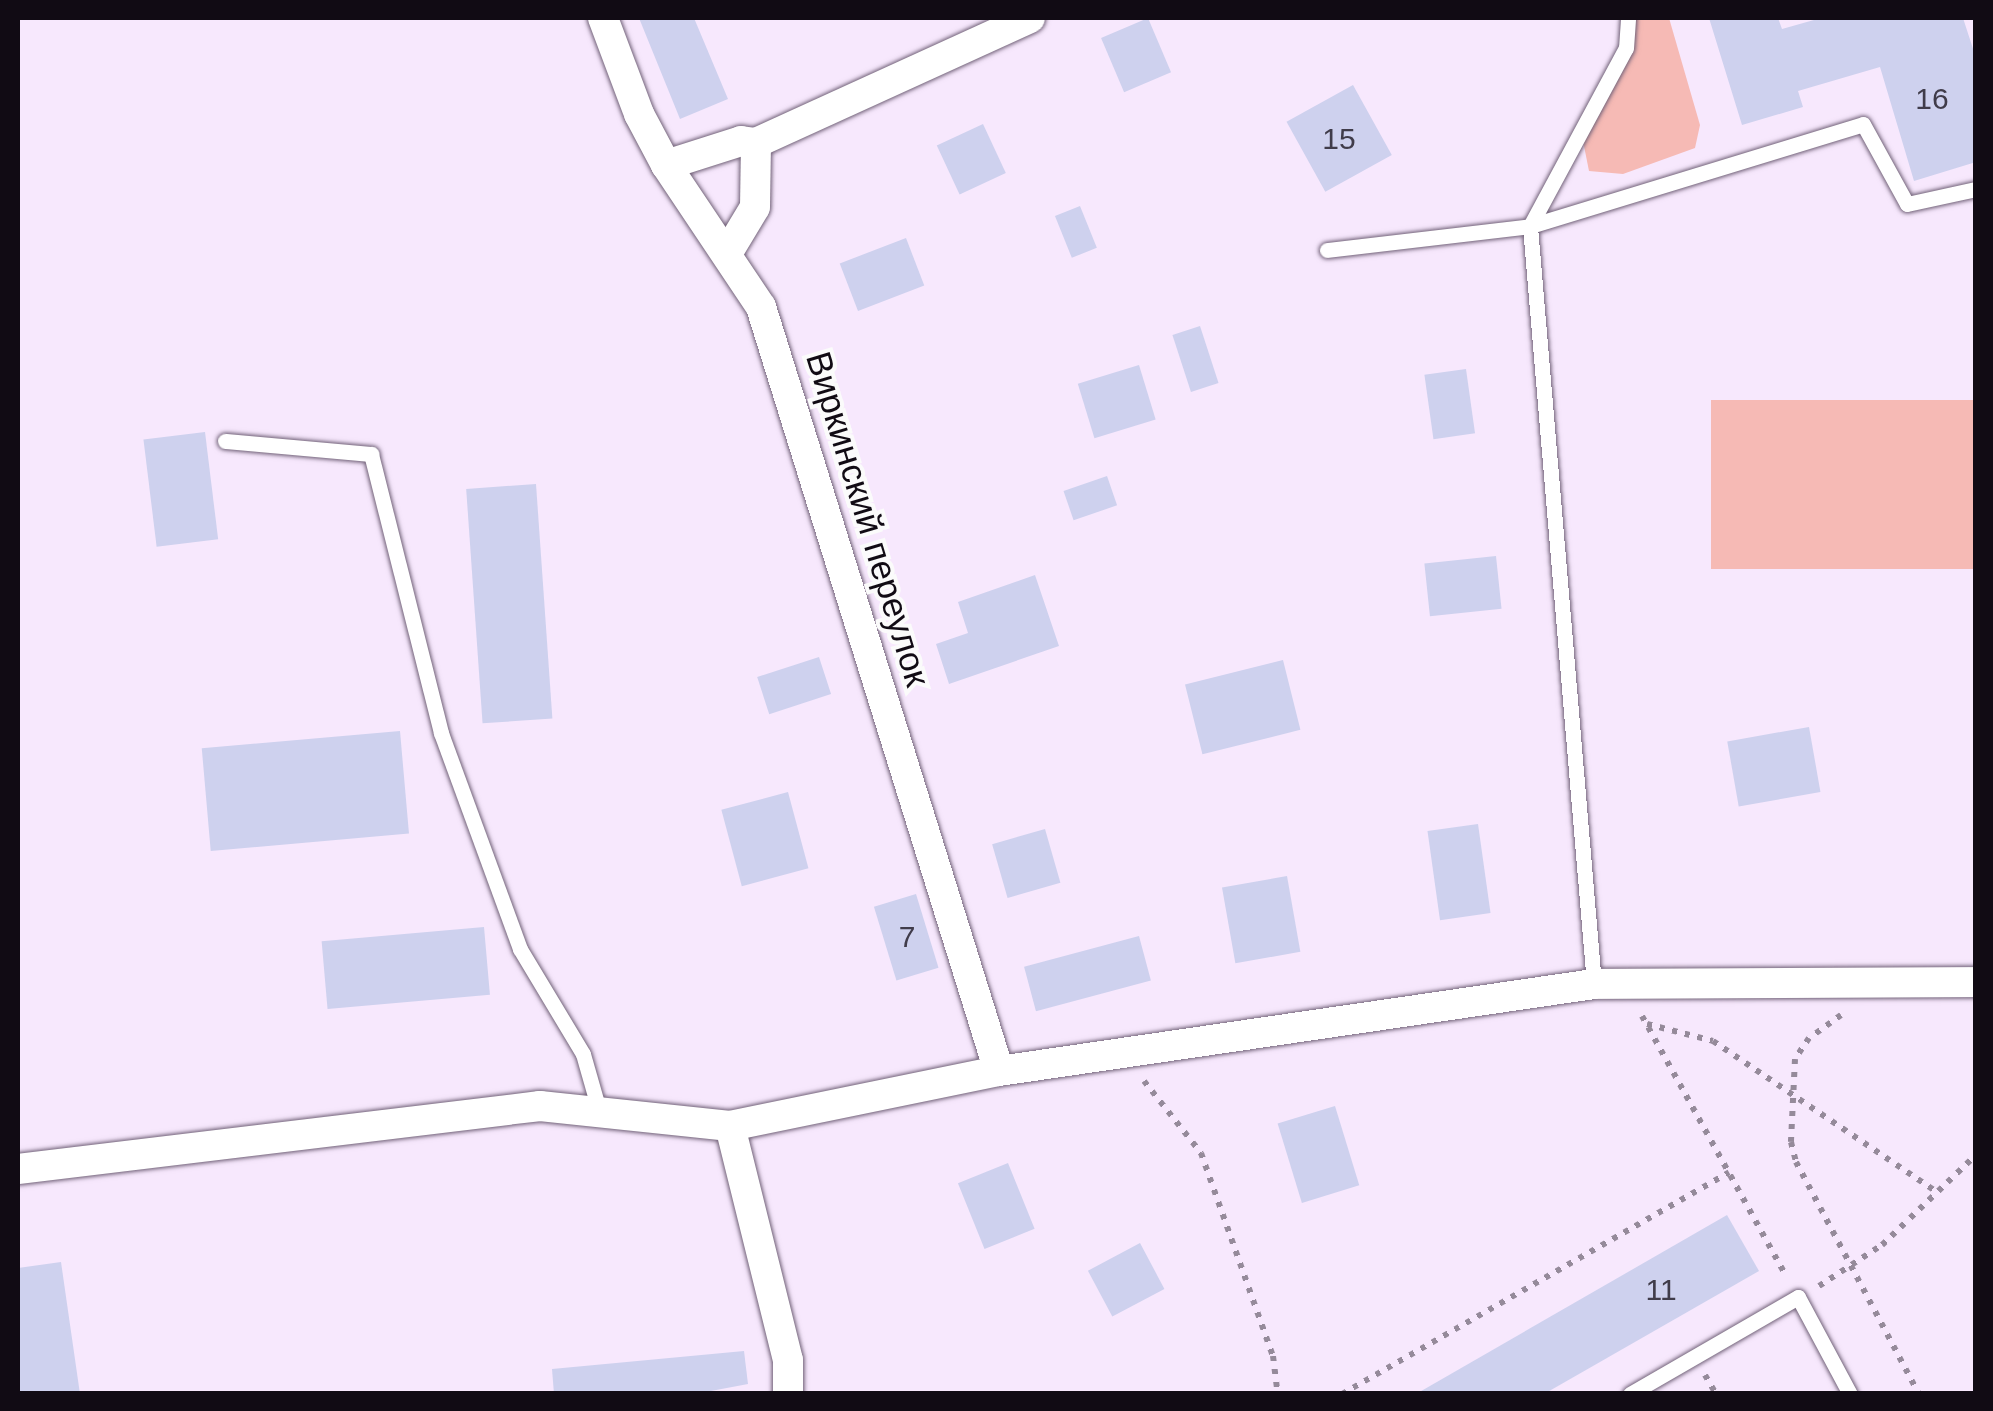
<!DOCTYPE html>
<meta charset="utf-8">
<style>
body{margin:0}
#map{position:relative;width:1993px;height:1411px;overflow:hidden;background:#f7e8fd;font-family:Helvetica,sans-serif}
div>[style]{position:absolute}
.green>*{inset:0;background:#f6bab5;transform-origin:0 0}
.building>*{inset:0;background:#ced1ee;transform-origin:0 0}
.path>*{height:6px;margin-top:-3px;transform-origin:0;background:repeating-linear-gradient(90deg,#958a9a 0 5px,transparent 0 13px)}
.roads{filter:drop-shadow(0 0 2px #726279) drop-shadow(0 0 2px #726279)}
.service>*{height:15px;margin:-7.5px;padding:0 7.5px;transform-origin:7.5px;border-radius:7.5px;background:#fff}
.minor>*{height:30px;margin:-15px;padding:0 15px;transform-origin:15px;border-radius:15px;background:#fff}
span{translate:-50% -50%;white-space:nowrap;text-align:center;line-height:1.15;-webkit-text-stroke:8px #fbfbfb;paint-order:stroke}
.number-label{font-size:30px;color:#403c4a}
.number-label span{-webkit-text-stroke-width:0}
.street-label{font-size:35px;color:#110b14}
.frame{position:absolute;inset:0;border:20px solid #110b14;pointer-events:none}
</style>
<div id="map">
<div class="green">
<i style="clip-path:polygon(1634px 18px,1669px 18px,1700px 125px,1695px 148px,1623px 174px,1589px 171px,1583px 141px)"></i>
<i style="left:1975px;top:400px;width:169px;height:264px;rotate:90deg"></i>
</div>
<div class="building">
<i style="clip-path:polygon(639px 18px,694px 18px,728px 99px,680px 119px)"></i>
<i style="left:1148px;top:18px;width:59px;height:51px;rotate:67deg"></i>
<i style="clip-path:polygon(1709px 18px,1778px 18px,1782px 29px,1821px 18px,1963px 18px,1976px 58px,1976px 162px,1914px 181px,1880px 67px,1798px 91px,1803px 107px,1742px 125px)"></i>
<i style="left:1353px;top:85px;width:80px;height:76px;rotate:61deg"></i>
<i style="left:983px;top:124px;width:54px;height:51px;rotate:65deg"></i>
<i style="left:1080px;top:206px;width:45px;height:27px;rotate:68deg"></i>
<i style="left:906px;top:238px;width:51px;height:71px;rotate:69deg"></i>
<i style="left:1200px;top:326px;width:60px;height:29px;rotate:72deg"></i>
<i style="left:1139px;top:365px;width:57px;height:64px;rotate:73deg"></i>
<i style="left:1466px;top:369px;width:65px;height:42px;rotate:82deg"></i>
<i style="left:205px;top:432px;width:108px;height:62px;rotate:83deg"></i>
<i style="left:1107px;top:476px;width:31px;height:46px;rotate:71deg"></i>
<i style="left:536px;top:484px;width:235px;height:70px;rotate:86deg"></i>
<i style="left:1496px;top:556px;width:53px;height:72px;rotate:84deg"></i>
<i style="clip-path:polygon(1035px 575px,1059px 646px,949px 684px,936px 644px,968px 633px,958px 602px)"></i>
<i style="left:819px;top:657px;width:39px;height:65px;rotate:72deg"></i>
<i style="left:1283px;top:660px;width:72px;height:101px;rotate:76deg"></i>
<i style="left:1809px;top:727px;width:66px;height:83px;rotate:80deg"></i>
<i style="left:400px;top:731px;width:103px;height:199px;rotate:85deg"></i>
<i style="left:788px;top:792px;width:79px;height:69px;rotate:75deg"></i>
<i style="left:1478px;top:824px;width:90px;height:51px;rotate:82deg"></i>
<i style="left:1045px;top:829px;width:56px;height:55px;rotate:74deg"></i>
<i style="left:1287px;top:876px;width:77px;height:66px;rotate:80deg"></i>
<i style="left:916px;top:894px;width:77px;height:44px;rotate:73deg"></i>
<i style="left:484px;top:927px;width:68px;height:163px;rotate:85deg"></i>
<i style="left:1139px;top:936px;width:46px;height:119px;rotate:75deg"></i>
<i style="left:1335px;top:1106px;width:83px;height:60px;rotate:73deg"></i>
<i style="left:1008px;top:1163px;width:71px;height:54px;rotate:68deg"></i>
<i style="clip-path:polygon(1727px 1215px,1759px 1271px,1586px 1370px,1544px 1394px,1416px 1394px)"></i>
<i style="left:1140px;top:1243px;width:52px;height:59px;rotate:62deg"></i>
<i style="clip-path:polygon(61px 1262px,80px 1394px,18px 1394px,18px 1268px)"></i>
<i style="clip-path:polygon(744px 1351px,748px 1384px,695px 1394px,554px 1394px,552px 1369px)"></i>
</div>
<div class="path">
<i style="left:1841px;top:1015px;width:39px;rotate:144deg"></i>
<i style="left:1809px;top:1038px;width:25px;rotate:124deg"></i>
<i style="left:1795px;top:1059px;width:83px;rotate:92.8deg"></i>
<i style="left:1791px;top:1142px;width:21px;rotate:76deg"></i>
<i style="left:1796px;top:1162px;width:263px;rotate:62.1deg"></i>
<i style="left:1642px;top:1016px;width:297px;rotate:61deg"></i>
<i style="left:1647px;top:1024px;width:68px;rotate:14.4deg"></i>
<i style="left:1713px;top:1041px;width:270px;rotate:34deg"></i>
<i style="left:1144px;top:1081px;width:92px;rotate:51.6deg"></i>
<i style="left:1201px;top:1153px;width:215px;rotate:70.5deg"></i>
<i style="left:1273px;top:1356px;width:38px;rotate:83deg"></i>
<i style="left:1819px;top:1286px;width:75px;rotate:-33.1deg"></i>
<i style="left:1882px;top:1245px;width:130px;rotate:-43.8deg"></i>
<i style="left:1705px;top:1375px;width:22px;rotate:60deg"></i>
<i style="left:1342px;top:1394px;width:446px;rotate:-29.8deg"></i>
</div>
<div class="roads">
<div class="service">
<i style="left:1327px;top:250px;width:204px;rotate:-6.7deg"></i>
<i style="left:1530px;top:226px;width:202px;rotate:-61.7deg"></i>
<i style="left:1626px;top:48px;width:30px;rotate:-86deg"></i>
<i style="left:225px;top:441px;width:147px;rotate:5.1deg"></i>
<i style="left:371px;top:454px;width:288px;rotate:75.9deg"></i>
<i style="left:441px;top:733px;width:230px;rotate:69.9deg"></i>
<i style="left:520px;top:949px;width:122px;rotate:59deg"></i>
<i style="left:583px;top:1054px;width:58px;rotate:74.1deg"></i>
<i style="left:1594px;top:984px;width:761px;rotate:-94.83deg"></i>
<i style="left:1530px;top:226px;width:348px;rotate:-17deg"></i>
<i style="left:1863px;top:124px;width:91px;rotate:61.2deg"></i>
<i style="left:1907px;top:204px;width:71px;rotate:-12.3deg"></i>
<i style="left:1630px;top:1394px;width:194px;rotate:-30deg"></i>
<i style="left:1798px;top:1297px;width:110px;rotate:61.8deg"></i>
</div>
<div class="minor">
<i style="left:603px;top:18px;width:103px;rotate:69.4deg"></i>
<i style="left:639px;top:114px;width:58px;rotate:62.1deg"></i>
<i style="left:666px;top:165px;width:171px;rotate:56.2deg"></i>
<i style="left:761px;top:307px;width:800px;rotate:72.7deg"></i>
<i style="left:666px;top:165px;width:79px;rotate:-17.7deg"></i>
<i style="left:741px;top:141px;width:15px;rotate:8deg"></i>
<i style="left:756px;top:143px;width:301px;rotate:-24.5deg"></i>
<i style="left:728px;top:252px;width:52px;rotate:-59deg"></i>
<i style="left:755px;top:207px;width:64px;rotate:-89.1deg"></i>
<i style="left:730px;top:1126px;width:241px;rotate:76.1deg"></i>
<i style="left:788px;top:1360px;width:34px;rotate:90deg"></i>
<i style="left:18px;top:1169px;width:526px;rotate:-6.88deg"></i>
<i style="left:540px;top:1106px;width:191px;rotate:6deg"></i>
<i style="left:730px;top:1126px;width:275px;rotate:-11.6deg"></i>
<i style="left:999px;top:1071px;width:601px;rotate:-8.32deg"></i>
<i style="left:1594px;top:984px;width:382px;rotate:-0.3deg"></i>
</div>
</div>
<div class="number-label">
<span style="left:1932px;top:99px">16</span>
<span style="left:1339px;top:139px">15</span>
<span style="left:907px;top:937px">7</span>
<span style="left:1661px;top:1290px">11</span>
</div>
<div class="street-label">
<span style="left:868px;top:519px;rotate:73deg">Виркинский переулок</span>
</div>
<div class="frame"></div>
</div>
